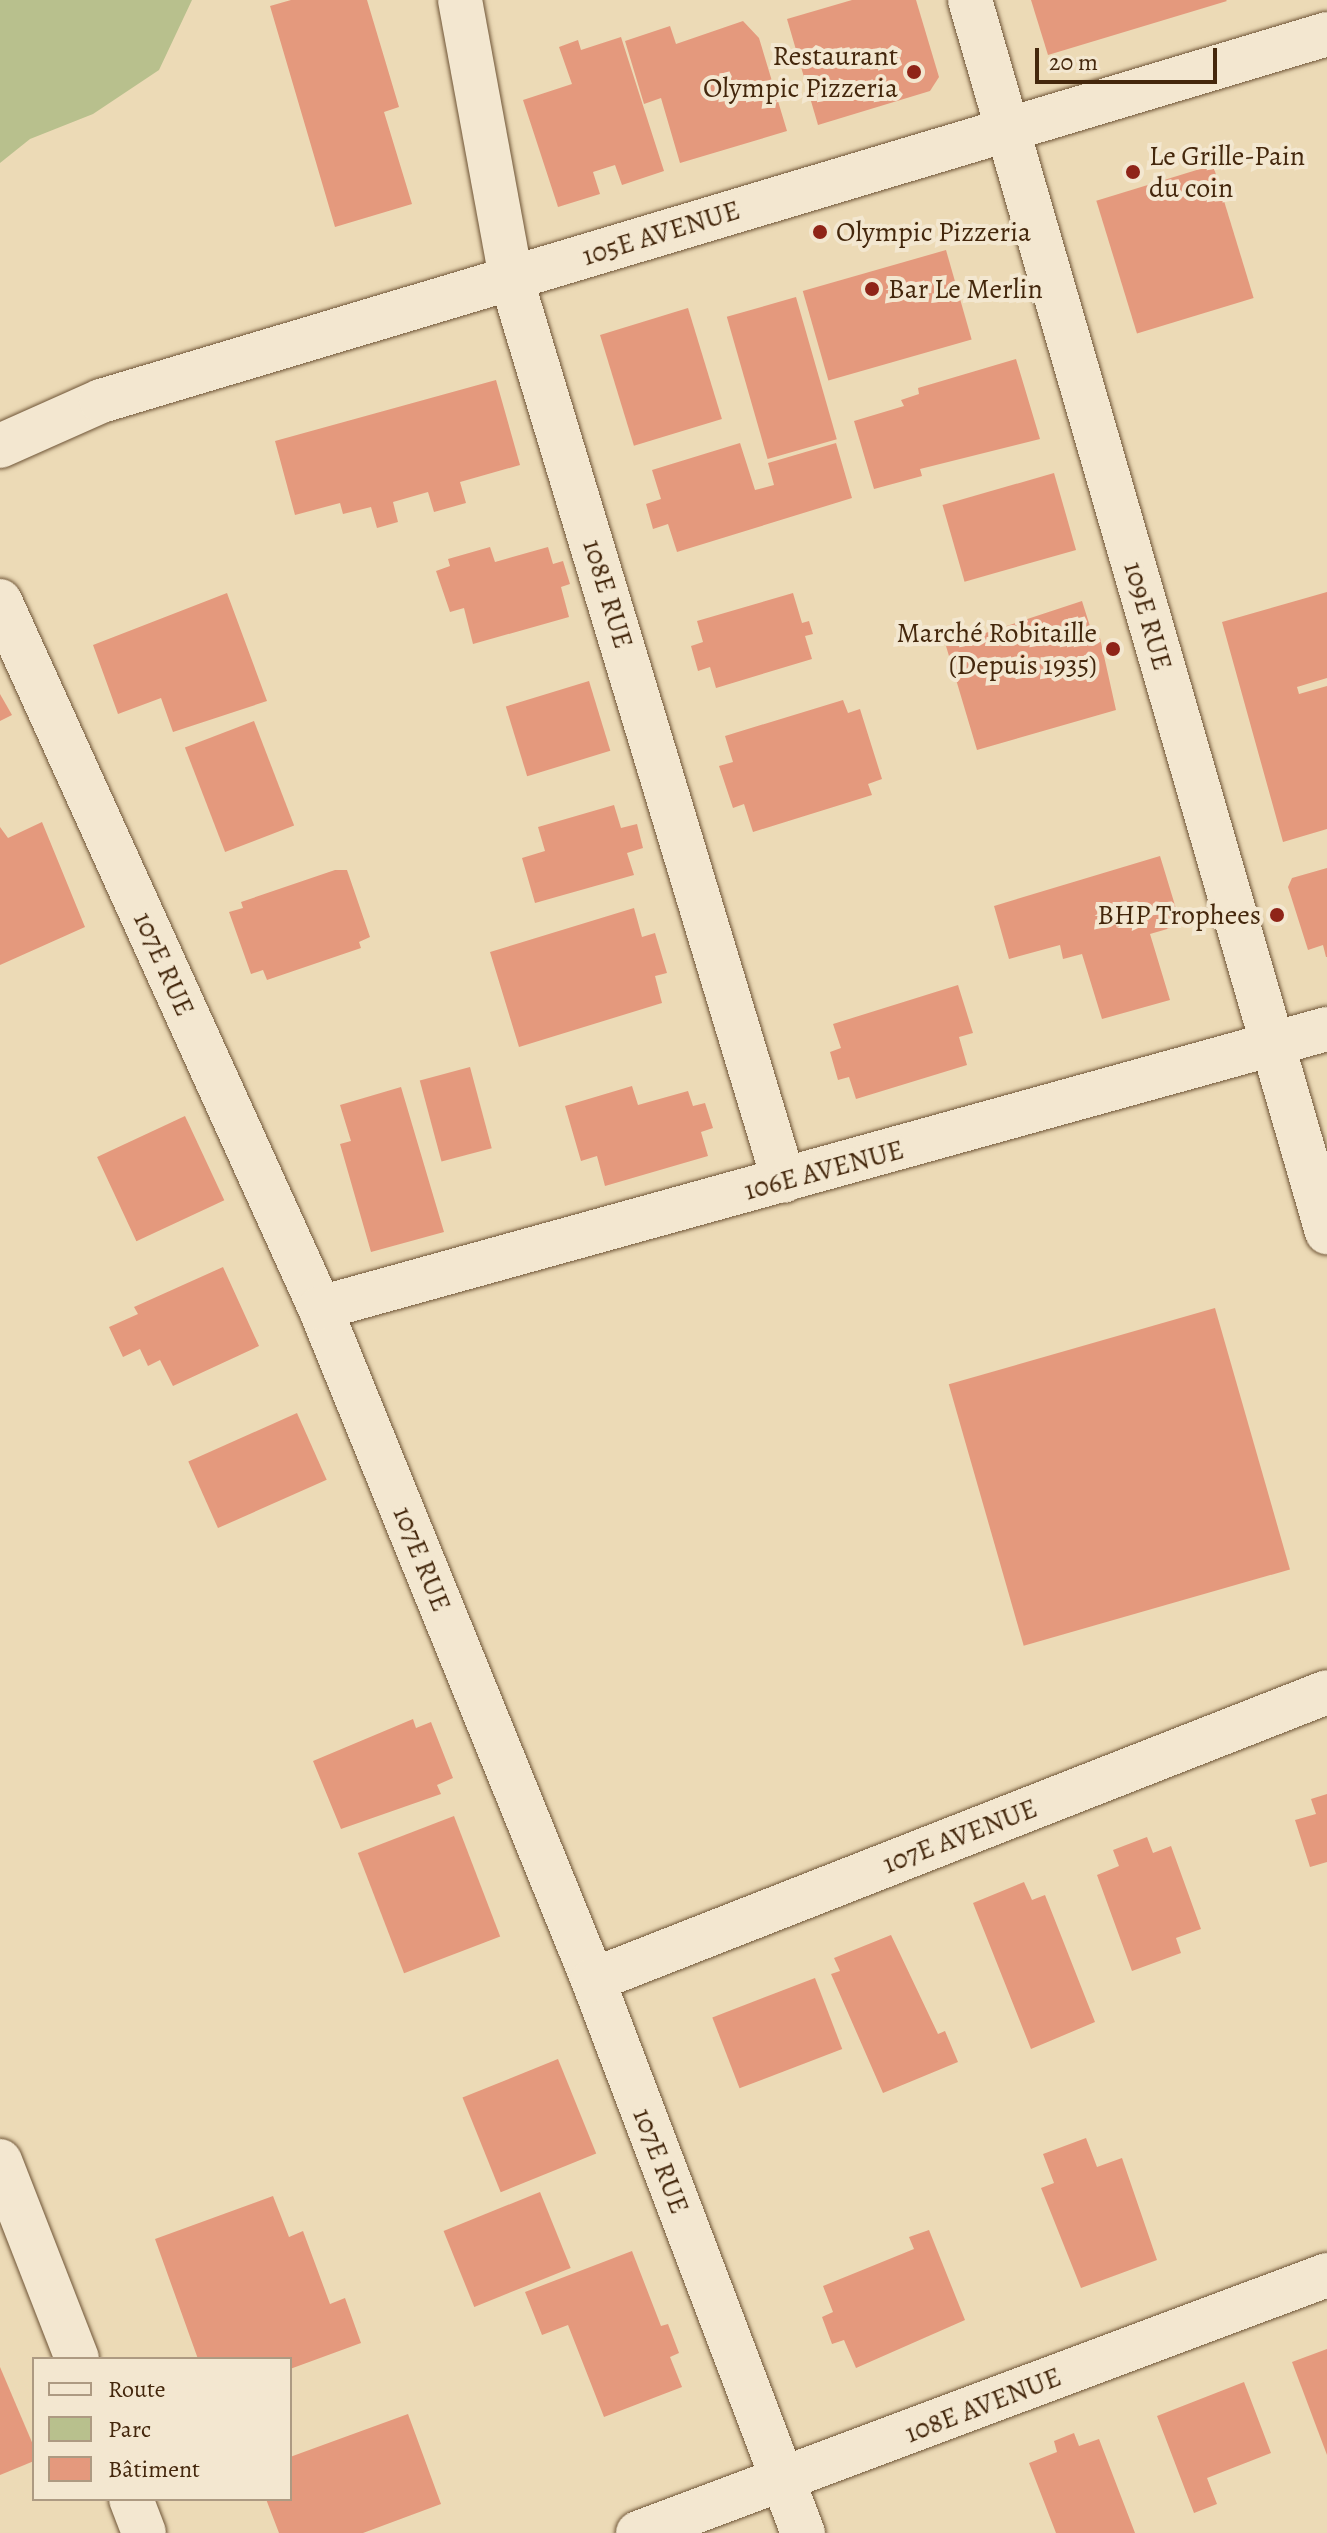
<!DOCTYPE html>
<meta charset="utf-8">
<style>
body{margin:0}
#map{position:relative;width:1327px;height:2533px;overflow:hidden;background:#ecdab6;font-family:Alegreya,serif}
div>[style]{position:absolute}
.green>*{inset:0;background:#b8c08d}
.building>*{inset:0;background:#e4997d;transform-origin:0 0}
.roads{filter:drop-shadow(0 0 2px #6e5436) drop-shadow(0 0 2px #6e5436)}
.street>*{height:44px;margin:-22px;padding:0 22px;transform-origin:22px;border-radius:22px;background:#f3e7d0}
.secondary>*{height:44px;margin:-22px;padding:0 22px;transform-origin:22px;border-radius:22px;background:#f3e7d0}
.dots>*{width:22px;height:22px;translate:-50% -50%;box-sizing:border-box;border:4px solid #f3e7d0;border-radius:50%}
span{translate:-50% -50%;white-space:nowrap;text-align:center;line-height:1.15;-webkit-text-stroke:8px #f3e7d0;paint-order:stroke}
.poi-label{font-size:28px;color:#44270c}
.right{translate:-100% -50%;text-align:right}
.left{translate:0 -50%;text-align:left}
.street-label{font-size:28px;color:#44270c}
.legend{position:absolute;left:32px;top:2357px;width:260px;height:144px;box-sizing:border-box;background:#f3e7d0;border:2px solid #ad9a82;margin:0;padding:10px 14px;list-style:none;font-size:24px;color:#44270c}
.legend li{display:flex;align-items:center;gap:16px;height:40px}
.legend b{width:40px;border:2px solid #ad9a82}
.scale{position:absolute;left:1035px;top:48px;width:182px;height:36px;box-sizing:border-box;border:4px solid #44270c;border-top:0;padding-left:10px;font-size:24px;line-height:28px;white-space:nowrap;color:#44270c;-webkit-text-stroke:6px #f3e7d0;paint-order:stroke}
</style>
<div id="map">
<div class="green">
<i style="clip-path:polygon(0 0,192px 0,159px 70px,93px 114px,30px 139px,0 163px)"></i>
</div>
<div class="building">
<i style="clip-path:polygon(291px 0,367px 0,399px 107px,384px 112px,412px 204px,335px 227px,270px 6px)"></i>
<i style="clip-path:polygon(852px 0,916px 0,939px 77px,930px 91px,818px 125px,787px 19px)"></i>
<i style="clip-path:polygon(1031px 0,1226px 0,1227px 1px,1048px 55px)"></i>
<i style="clip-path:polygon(743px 21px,759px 38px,787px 131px,680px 163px,661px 98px,644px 104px,625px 41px,670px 26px,676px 44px)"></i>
<i style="clip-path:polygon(621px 37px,664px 171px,622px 185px,615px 165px,593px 172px,600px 194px,558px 207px,523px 100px,572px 84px,559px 47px,578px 40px,581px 50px)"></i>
<i style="left:1213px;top:165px;width:139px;height:122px;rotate:73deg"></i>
<i style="left:946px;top:250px;width:93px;height:149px;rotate:74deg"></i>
<i style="left:796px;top:297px;width:148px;height:72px;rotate:74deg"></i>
<i style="left:688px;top:308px;width:116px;height:92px;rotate:73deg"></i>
<i style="clip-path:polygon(1016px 359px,1040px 439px,920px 469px,922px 476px,874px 489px,854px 421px,904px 406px,901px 400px,919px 394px,918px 388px)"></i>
<i style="clip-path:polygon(496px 380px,520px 465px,460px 482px,466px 503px,434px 512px,428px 492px,393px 502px,398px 522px,377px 528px,371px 507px,343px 514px,340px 503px,295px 515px,275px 441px)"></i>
<i style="clip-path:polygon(740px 443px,755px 490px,774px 485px,768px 463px,836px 443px,852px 498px,677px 552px,668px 524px,653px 529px,646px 504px,661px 499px,652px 470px)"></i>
<i style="left:1054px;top:473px;width:80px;height:116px;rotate:74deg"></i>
<i style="clip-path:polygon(490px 547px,495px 562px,548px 547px,553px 564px,563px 561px,570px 584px,561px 587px,569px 617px,473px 644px,464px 608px,450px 612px,436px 571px,450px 566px,448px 559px)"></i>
<i style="clip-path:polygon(1327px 592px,1327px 678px,1297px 687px,1299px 694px,1327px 686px,1327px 829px,1283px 842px,1222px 622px)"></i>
<i style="clip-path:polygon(227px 593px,267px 701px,173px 732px,161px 698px,118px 714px,93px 645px)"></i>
<i style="clip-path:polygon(793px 593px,802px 623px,809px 621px,813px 634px,805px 636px,812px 659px,716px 688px,710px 667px,698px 671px,691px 646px,703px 642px,697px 621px)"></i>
<i style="clip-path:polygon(1082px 601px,1094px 639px,1100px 638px,1116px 710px,977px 750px,946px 646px)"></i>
<i style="left:589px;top:681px;width:73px;height:87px;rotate:73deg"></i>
<i style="clip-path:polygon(0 694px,12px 715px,0 721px)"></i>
<i style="clip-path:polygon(843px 700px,848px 713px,860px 709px,882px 779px,868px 784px,872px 795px,753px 832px,744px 804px,733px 808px,719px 766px,733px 762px,725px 736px)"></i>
<i style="left:254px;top:721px;width:112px;height:74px;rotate:69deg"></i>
<i style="clip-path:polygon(614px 805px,621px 828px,637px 824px,643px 848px,627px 853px,634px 875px,535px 903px,522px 858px,545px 851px,538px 827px)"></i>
<i style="clip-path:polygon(42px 822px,85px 927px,0 965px,0 827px,8px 838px)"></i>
<i style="clip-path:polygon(1160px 856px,1181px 925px,1150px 934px,1170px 1000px,1102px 1019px,1082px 954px,1063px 959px,1060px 945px,1009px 959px,994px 906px)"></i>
<i style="clip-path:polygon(1327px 868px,1327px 957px,1326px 957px,1323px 945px,1308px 950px,1288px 887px,1292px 878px)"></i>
<i style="clip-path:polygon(335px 870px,347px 870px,370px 937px,359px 942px,361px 948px,267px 980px,263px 970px,251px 974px,229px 912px,243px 908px,241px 902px)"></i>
<i style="clip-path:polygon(634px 908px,642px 937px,655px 933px,667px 973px,655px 976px,662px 1003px,519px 1047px,490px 952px)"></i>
<i style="clip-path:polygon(958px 985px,973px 1033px,959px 1037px,967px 1065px,856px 1099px,849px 1077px,838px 1080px,830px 1052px,841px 1048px,833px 1024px)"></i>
<i style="left:470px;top:1067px;width:84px;height:52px;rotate:75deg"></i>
<i style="clip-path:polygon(632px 1086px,638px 1105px,688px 1091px,693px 1106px,705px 1103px,713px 1128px,701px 1132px,708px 1156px,605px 1186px,597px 1156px,581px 1161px,565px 1106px)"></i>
<i style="clip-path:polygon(401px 1087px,444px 1232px,371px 1252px,340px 1144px,351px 1141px,340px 1105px)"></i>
<i style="left:185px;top:1116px;width:93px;height:97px;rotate:65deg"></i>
<i style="clip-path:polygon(223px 1267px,259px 1346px,173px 1386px,160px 1360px,148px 1366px,140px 1349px,123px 1357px,109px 1327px,138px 1314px,134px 1307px)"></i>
<i style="left:1215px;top:1308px;width:272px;height:277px;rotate:74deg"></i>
<i style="left:297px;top:1413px;width:73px;height:119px;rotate:66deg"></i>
<i style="clip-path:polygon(413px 1719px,416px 1728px,431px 1722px,453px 1778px,437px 1785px,441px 1794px,341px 1829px,313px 1761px)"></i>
<i style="clip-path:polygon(1327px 1794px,1327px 1862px,1310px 1867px,1295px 1820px,1316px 1814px,1311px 1799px)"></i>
<i style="left:454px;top:1816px;width:129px;height:103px;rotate:69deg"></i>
<i style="clip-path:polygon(1147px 1837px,1153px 1853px,1171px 1846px,1201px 1929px,1176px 1938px,1181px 1953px,1132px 1971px,1097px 1875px,1119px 1866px,1113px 1850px)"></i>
<i style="clip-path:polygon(1024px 1882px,1032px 1900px,1045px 1895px,1095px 2022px,1031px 2049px,973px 1903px)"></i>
<i style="clip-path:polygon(891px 1935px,938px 2034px,945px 2031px,958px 2062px,883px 2093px,831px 1974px,840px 1971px,834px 1958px)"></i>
<i style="left:815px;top:1978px;width:76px;height:110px;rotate:69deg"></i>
<i style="left:558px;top:2059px;width:102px;height:103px;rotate:68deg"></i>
<i style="clip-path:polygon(1086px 2138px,1097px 2167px,1122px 2158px,1157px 2260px,1081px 2288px,1041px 2188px,1054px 2183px,1043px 2154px)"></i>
<i style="left:540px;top:2192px;width:82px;height:104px;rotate:68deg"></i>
<i style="clip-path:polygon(273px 2196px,289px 2237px,303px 2231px,330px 2304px,345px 2298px,361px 2343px,290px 2369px,290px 2359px,198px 2359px,155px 2239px)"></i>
<i style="clip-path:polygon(929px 2230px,965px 2320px,856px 2368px,844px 2340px,832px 2344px,822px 2317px,833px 2312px,823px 2286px,914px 2249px,909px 2237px)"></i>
<i style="clip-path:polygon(632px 2251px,661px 2326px,668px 2324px,679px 2353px,670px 2357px,682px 2387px,604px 2417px,568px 2325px,542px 2335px,525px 2292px)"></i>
<i style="clip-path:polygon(1327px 2349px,1327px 2455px,1292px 2362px)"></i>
<i style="clip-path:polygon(0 2367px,34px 2447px,34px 2461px,0 2475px)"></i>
<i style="clip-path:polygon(1244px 2382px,1271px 2453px,1207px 2478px,1217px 2504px,1194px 2513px,1157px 2416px)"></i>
<i style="clip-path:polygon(408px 2414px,441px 2504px,363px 2533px,279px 2533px,266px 2499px,290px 2499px,290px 2457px)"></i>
<i style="clip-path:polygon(1074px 2433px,1079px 2446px,1099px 2439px,1135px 2533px,1056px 2533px,1029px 2463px,1057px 2452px,1054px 2441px)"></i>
</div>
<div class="roads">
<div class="street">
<i style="left:460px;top:0;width:283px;rotate:79.6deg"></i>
<i style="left:511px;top:278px;width:943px;rotate:73.18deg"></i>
<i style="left:970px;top:0;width:1283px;rotate:73.84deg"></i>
<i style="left:0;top:601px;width:776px;rotate:65.65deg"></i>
<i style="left:320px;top:1308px;width:725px;rotate:67.89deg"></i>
<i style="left:593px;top:1980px;width:592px;rotate:69.21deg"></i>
<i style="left:320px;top:1308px;width:1045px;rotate:-15.49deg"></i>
<i style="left:593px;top:1980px;width:788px;rotate:-21.42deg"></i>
<i style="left:0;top:2161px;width:212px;rotate:68.7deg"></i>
<i style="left:131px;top:2499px;width:36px;rotate:69deg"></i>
<i style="left:638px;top:2533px;width:736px;rotate:-20.53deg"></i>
</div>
<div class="secondary">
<i style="left:0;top:446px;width:111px;rotate:-24deg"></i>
<i style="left:101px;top:401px;width:1280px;rotate:-16.66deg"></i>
</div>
</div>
<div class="dots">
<i style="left:914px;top:72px;background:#8f2418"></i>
<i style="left:1133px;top:172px;background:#8f2418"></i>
<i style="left:820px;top:232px;background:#8f2418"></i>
<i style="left:872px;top:289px;background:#8f2418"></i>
<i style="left:1113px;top:649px;background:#8f2418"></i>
<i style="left:1277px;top:915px;background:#8f2418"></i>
</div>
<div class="poi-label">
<span class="right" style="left:898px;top:72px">Restaurant<br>Olympic Pizzeria</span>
<span class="left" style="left:1149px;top:172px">Le Grille-Pain<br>du coin</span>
<span class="left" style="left:836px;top:232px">Olympic Pizzeria</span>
<span class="left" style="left:888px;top:289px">Bar Le Merlin</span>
<span class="right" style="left:1097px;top:649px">Marché Robitaille<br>(Depuis 1935)</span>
<span class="right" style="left:1261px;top:915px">BHP Trophees</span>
</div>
<div class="street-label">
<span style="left:661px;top:233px;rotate:-17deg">105E AVENUE</span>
<span style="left:608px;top:594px;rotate:73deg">108E RUE</span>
<span style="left:1148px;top:616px;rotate:74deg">109E RUE</span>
<span style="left:164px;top:964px;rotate:66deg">107E RUE</span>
<span style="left:824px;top:1170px;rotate:-15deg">106E AVENUE</span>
<span style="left:422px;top:1559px;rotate:68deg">107E RUE</span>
<span style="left:960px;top:1836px;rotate:-21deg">107E AVENUE</span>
<span style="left:661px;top:2161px;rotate:69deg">107E RUE</span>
<span style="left:983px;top:2405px;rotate:-21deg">108E AVENUE</span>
</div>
<ul class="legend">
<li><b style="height:10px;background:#f3e7d0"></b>Route</li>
<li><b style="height:22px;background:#b8c08d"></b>Parc</li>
<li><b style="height:22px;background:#e4997d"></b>Bâtiment</li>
</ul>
<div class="scale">20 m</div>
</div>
